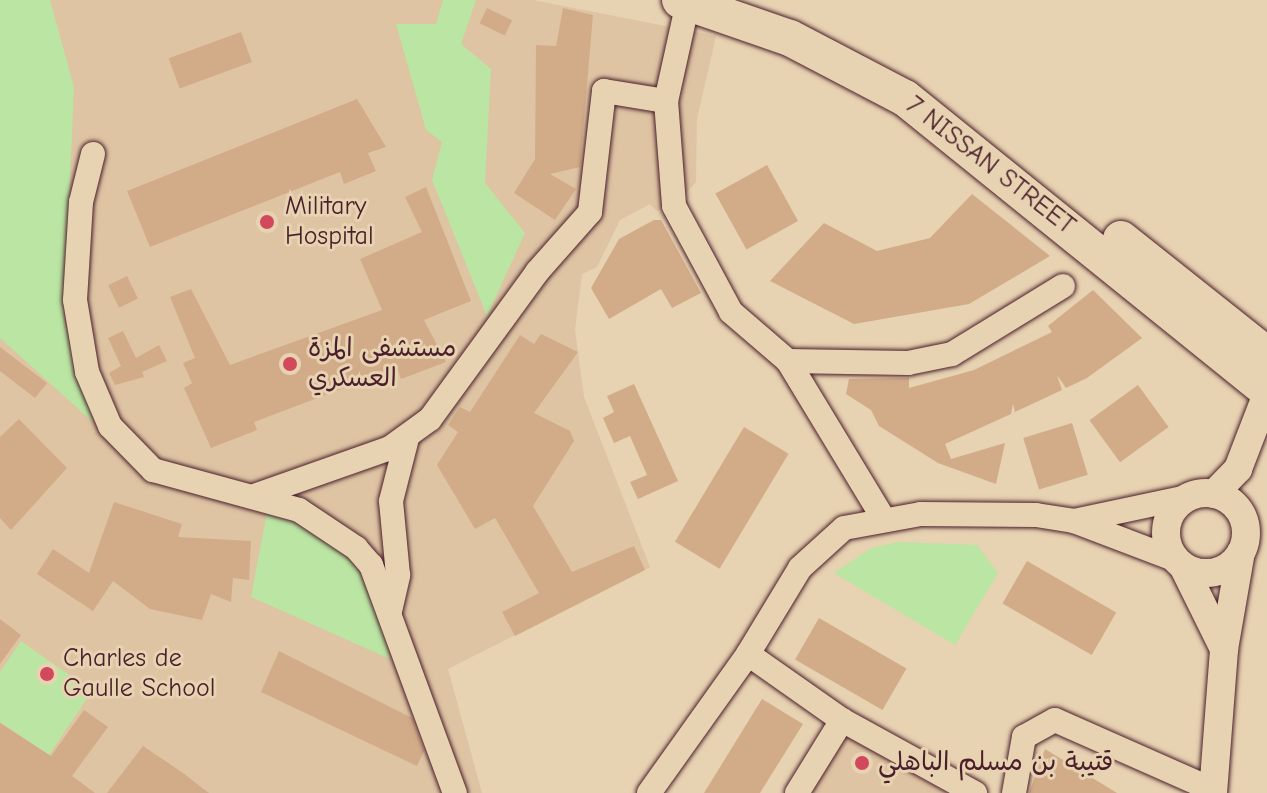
<!DOCTYPE html>
<meta charset="utf-8">
<style>
body{margin:0}
#map{position:relative;width:1267px;height:793px;overflow:hidden;background:#e7d2b1;font-family:"Comic Neue","Playpen Sans Arabic",sans-serif}
div>[style]{position:absolute}
.built>*{inset:0;background:#dec4a3}
.green>*{inset:0;background:#bae5a2}
.building>*{inset:0;background:#d2ac88;transform-origin:0 0}
.roads{filter:drop-shadow(0 0 2px #4a1f2b) drop-shadow(0 0 2px #4a1f2b)}
.minor>*{height:24px;margin:-12px;padding:0 12px;transform-origin:12px;border-radius:12px;background:#e7d2b1}
.tertiary>*{height:28px;margin:-14px;padding:0 14px;transform-origin:14px;border-radius:14px;background:#e7d2b1}
.tertiary>.ring{margin:-14px;padding:0;box-sizing:content-box;background:none;border:28px solid #e7d2b1;border-radius:50%}
.primary>*{height:36px;margin:-18px;padding:0 18px;transform-origin:18px;border-radius:18px;background:#e7d2b1}
.dots>*{width:22px;height:22px;translate:-50% -50%;box-sizing:border-box;border:4px solid #e7d2b1;border-radius:50%}
span{translate:-50% -50%;white-space:nowrap;text-align:center;line-height:1.15;-webkit-text-stroke:6px #e7d2b1;paint-order:stroke}
.street-label{font-size:26px;color:#4a1f2b}
.poi-label{font-size:26px;color:#4a1f2b}
.left{translate:0 -50%;text-align:left}
</style>
<div id="map">
<div class="built">
<i style="clip-path:polygon(0 0,533px 0,716px 36px,697px 119px,696px 182px,674px 206px,657px 211px,650px 204px,620px 220px,597px 267px,582px 274px,575px 330px,584px 397px,650px 567px,448px 669px,482px 793px,0 793px)"></i>
<i style="clip-path:polygon(845px 733px,947px 793px,809px 793px)"></i>
</div>
<div class="green">
<i style="clip-path:polygon(0 0,50px 0,74px 87px,64px 320px,94px 423px,0 338px)"></i>
<i style="clip-path:polygon(443px 0,476px 0,461px 44px,491px 69px,485px 183px,525px 233px,487px 316px,432px 180px,442px 142px,426px 130px,396px 24px,436px 24px)"></i>
<i style="clip-path:polygon(267px 512px,301px 520px,347px 552px,375px 593px,390px 659px,251px 597px)"></i>
<i style="clip-path:polygon(898px 542px,977px 545px,998px 573px,955px 645px,834px 573px,871px 548px)"></i>
<i style="clip-path:polygon(21px 641px,92px 691px,49px 755px,0 722px,0 672px)"></i>
</div>
<div class="building">
<i style="left:487px;top:8px;width:28px;height:17px;rotate:26deg"></i>
<i style="clip-path:polygon(563px 8px,593px 15px,580px 167px,550px 174px,576px 189px,555px 220px,514px 193px,535px 159px,536px 45px,556px 46px)"></i>
<i style="left:241px;top:32px;width:32px;height:77px;rotate:70deg"></i>
<i style="clip-path:polygon(357px 99px,386px 147px,368px 153px,376px 171px,344px 184px,340px 172px,150px 247px,127px 191px)"></i>
<i style="left:767px;top:165px;width:64px;height:59px;rotate:61deg"></i>
<i style="clip-path:polygon(426px 187px,471px 301px,424px 320px,446px 362px,401px 379px,397px 368px,254px 422px,257px 430px,211px 448px,184px 388px,192px 383px,183px 363px,195px 358px,170px 297px,191px 289px,230px 365px,382px 310px,360px 259px,422px 232px,405px 197px)"></i>
<i style="clip-path:polygon(972px 194px,1050px 256px,969px 304px,854px 324px,770px 281px,824px 223px,877px 251px,930px 238px)"></i>
<i style="clip-path:polygon(654px 220px,661px 220px,701px 293px,672px 308px,661px 289px,609px 319px,591px 288px,619px 239px)"></i>
<i style="left:127px;top:276px;width:25px;height:21px;rotate:64deg"></i>
<i style="clip-path:polygon(1093px 290px,1142px 338px,1087px 378px,1066px 388px,1057px 375px,1062px 390px,1015px 412px,1013px 404px,1011px 414px,945px 444px,951px 459px,1005px 443px,996px 484px,938px 463px,879px 426px,871px 410px,846px 394px,849px 379px,909px 378px,909px 388px,974px 370px,1052px 332px,1048px 326px)"></i>
<i style="clip-path:polygon(123px 331px,136px 358px,159px 345px,167px 361px,142px 372px,144px 377px,115px 385px,109px 373px,121px 366px,108px 338px)"></i>
<i style="clip-path:polygon(541px 334px,578px 352px,534px 413px,570px 431px,574px 441px,533px 506px,572px 572px,634px 546px,645px 570px,515px 636px,502px 612px,539px 593px,495px 518px,475px 529px,437px 465px,458px 432px,448px 425px,460px 407px,470px 412px,520px 335px,534px 344px)"></i>
<i style="clip-path:polygon(0 347px,47px 383px,35px 398px,0 371px)"></i>
<i style="clip-path:polygon(634px 384px,678px 481px,638px 499px,630px 482px,647px 475px,630px 436px,614px 443px,603px 418px,614px 412px,607px 396px)"></i>
<i style="left:1138px;top:385px;width:52px;height:60px;rotate:54deg"></i>
<i style="clip-path:polygon(19px 419px,67px 468px,11px 530px,0 518px,0 437px)"></i>
<i style="left:1072px;top:423px;width:54px;height:51px;rotate:73deg"></i>
<i style="left:744px;top:427px;width:52px;height:134px;rotate:31deg"></i>
<i style="clip-path:polygon(114px 502px,182px 524px,178px 537px,251px 541px,249px 580px,233px 578px,231px 602px,211px 594px,202px 620px,150px 609px,113px 581px,93px 611px,37px 574px,53px 549px,89px 573px)"></i>
<i style="left:1027px;top:561px;width:103px;height:49px;rotate:30deg"></i>
<i style="left:819px;top:618px;width:101px;height:48px;rotate:30deg"></i>
<i style="clip-path:polygon(0 619px,21px 635px,0 664px)"></i>
<i style="clip-path:polygon(279px 651px,412px 718px,424px 751px,417px 766px,261px 692px)"></i>
<i style="clip-path:polygon(762px 699px,803px 724px,760px 793px,704px 793px)"></i>
<i style="clip-path:polygon(84px 710px,108px 727px,72px 776px,95px 793px,0 793px,0 723px,51px 756px)"></i>
<i style="clip-path:polygon(143px 746px,183px 773px,209px 793px,107px 793px)"></i>
<i style="clip-path:polygon(1045px 749px,1117px 793px,1029px 793px)"></i>
</div>
<div class="roads">
<div class="minor">
<i style="left:688px;top:2px;width:101px;rotate:102.5deg"></i>
<i style="left:666px;top:101px;width:105px;rotate:85.6deg"></i>
<i style="left:674px;top:206px;width:120px;rotate:61.7deg"></i>
<i style="left:731px;top:312px;width:75px;rotate:40.7deg"></i>
<i style="left:788px;top:361px;width:184px;rotate:58.8deg"></i>
<i style="left:93px;top:154px;width:49px;rotate:104deg"></i>
<i style="left:81px;top:202px;width:98px;rotate:93.5deg"></i>
<i style="left:75px;top:300px;width:73px;rotate:80.5deg"></i>
<i style="left:87px;top:372px;width:59px;rotate:66.9deg"></i>
<i style="left:110px;top:426px;width:62px;rotate:45.7deg"></i>
<i style="left:153px;top:470px;width:151px;rotate:15.3deg"></i>
<i style="left:299px;top:510px;width:69px;rotate:33.7deg"></i>
<i style="left:356px;top:548px;width:23px;rotate:49deg"></i>
<i style="left:371px;top:565px;width:243px;rotate:69.8deg"></i>
<i style="left:788px;top:361px;width:120px;rotate:1deg"></i>
<i style="left:908px;top:363px;width:45px;rotate:-11.6deg"></i>
<i style="left:952px;top:354px;width:130px;rotate:-31.5deg"></i>
<i style="left:254px;top:496px;width:144px;rotate:-19.4deg"></i>
<i style="left:390px;top:448px;width:49px;rotate:-35.9deg"></i>
<i style="left:430px;top:419px;width:182px;rotate:-53.9deg"></i>
<i style="left:537px;top:272px;width:80px;rotate:-48.5deg"></i>
<i style="left:590px;top:212px;width:122px;rotate:-83.4deg"></i>
<i style="left:604px;top:91px;width:63px;rotate:9.2deg"></i>
<i style="left:1074px;top:521px;width:116px;rotate:-11.9deg"></i>
<i style="left:390px;top:611px;width:37px;rotate:-77deg"></i>
<i style="left:398px;top:575px;width:74px;rotate:-95.4deg"></i>
<i style="left:391px;top:501px;width:65px;rotate:-75.7deg"></i>
<i style="left:748px;top:654px;width:115px;rotate:35.1deg"></i>
<i style="left:842px;top:720px;width:152px;rotate:28.8deg"></i>
<i style="left:649px;top:793px;width:171px;rotate:-54.5deg"></i>
<i style="left:748px;top:654px;width:100px;rotate:-58.8deg"></i>
<i style="left:800px;top:568px;width:59px;rotate:-42.3deg"></i>
<i style="left:844px;top:528px;width:78px;rotate:-10.3deg"></i>
<i style="left:921px;top:514px;width:115px;rotate:0.5deg"></i>
<i style="left:1036px;top:515px;width:38px;rotate:9deg"></i>
<i style="left:1074px;top:521px;width:109px;rotate:20.9deg"></i>
<i style="left:797px;top:793px;width:86px;rotate:-58.3deg"></i>
<i style="left:1014px;top:793px;width:57px;rotate:-79.9deg"></i>
<i style="left:1024px;top:737px;width:35px;rotate:-29deg"></i>
<i style="left:1055px;top:720px;width:173px;rotate:23.9deg"></i>
</div>
<div class="tertiary">
<i class="ring" style="left:1166px;top:493px;width:52px;height:52px"></i>
<i style="left:1214px;top:494px;width:35px;rotate:-46deg"></i>
<i style="left:1238px;top:469px;width:80px;rotate:-68.9deg"></i>
<i style="left:1183px;top:566px;width:93px;rotate:63.7deg"></i>
<i style="left:1213px;top:793px;width:144px;rotate:-85.6deg"></i>
<i style="left:1224px;top:649px;width:98px;rotate:-80.1deg"></i>
</div>
<div class="primary">
<i style="left:680px;top:0;width:116px;rotate:19.1deg"></i>
<i style="left:790px;top:38px;width:130px;rotate:27.6deg"></i>
<i style="left:905px;top:98px;width:465px;rotate:38.9deg"></i>
<i style="left:1121px;top:239px;width:186px;rotate:38.5deg"></i>
</div>
</div>
<div class="dots">
<i style="left:267px;top:222px;background:#d1495b"></i>
<i style="left:290px;top:364px;background:#d1495b"></i>
<i style="left:47px;top:674px;background:#d1495b"></i>
<i style="left:862px;top:763px;background:#d1495b"></i>
</div>
<div class="street-label">
<span style="left:990px;top:166px;rotate:38deg">7 NISSAN STREET</span>
</div>
<div class="poi-label">
<span class="left" style="left:285px;top:222px">Military<br>Hospital</span>
<span class="left" style="left:308px;top:364px">مستشفى المزة<br>العسكري</span>
<span class="left" style="left:63px;top:674px">Charles de<br>Gaulle School</span>
<span class="left" style="left:878px;top:763px">قتيبة بن مسلم الباهلي</span>
</div>
</div>
